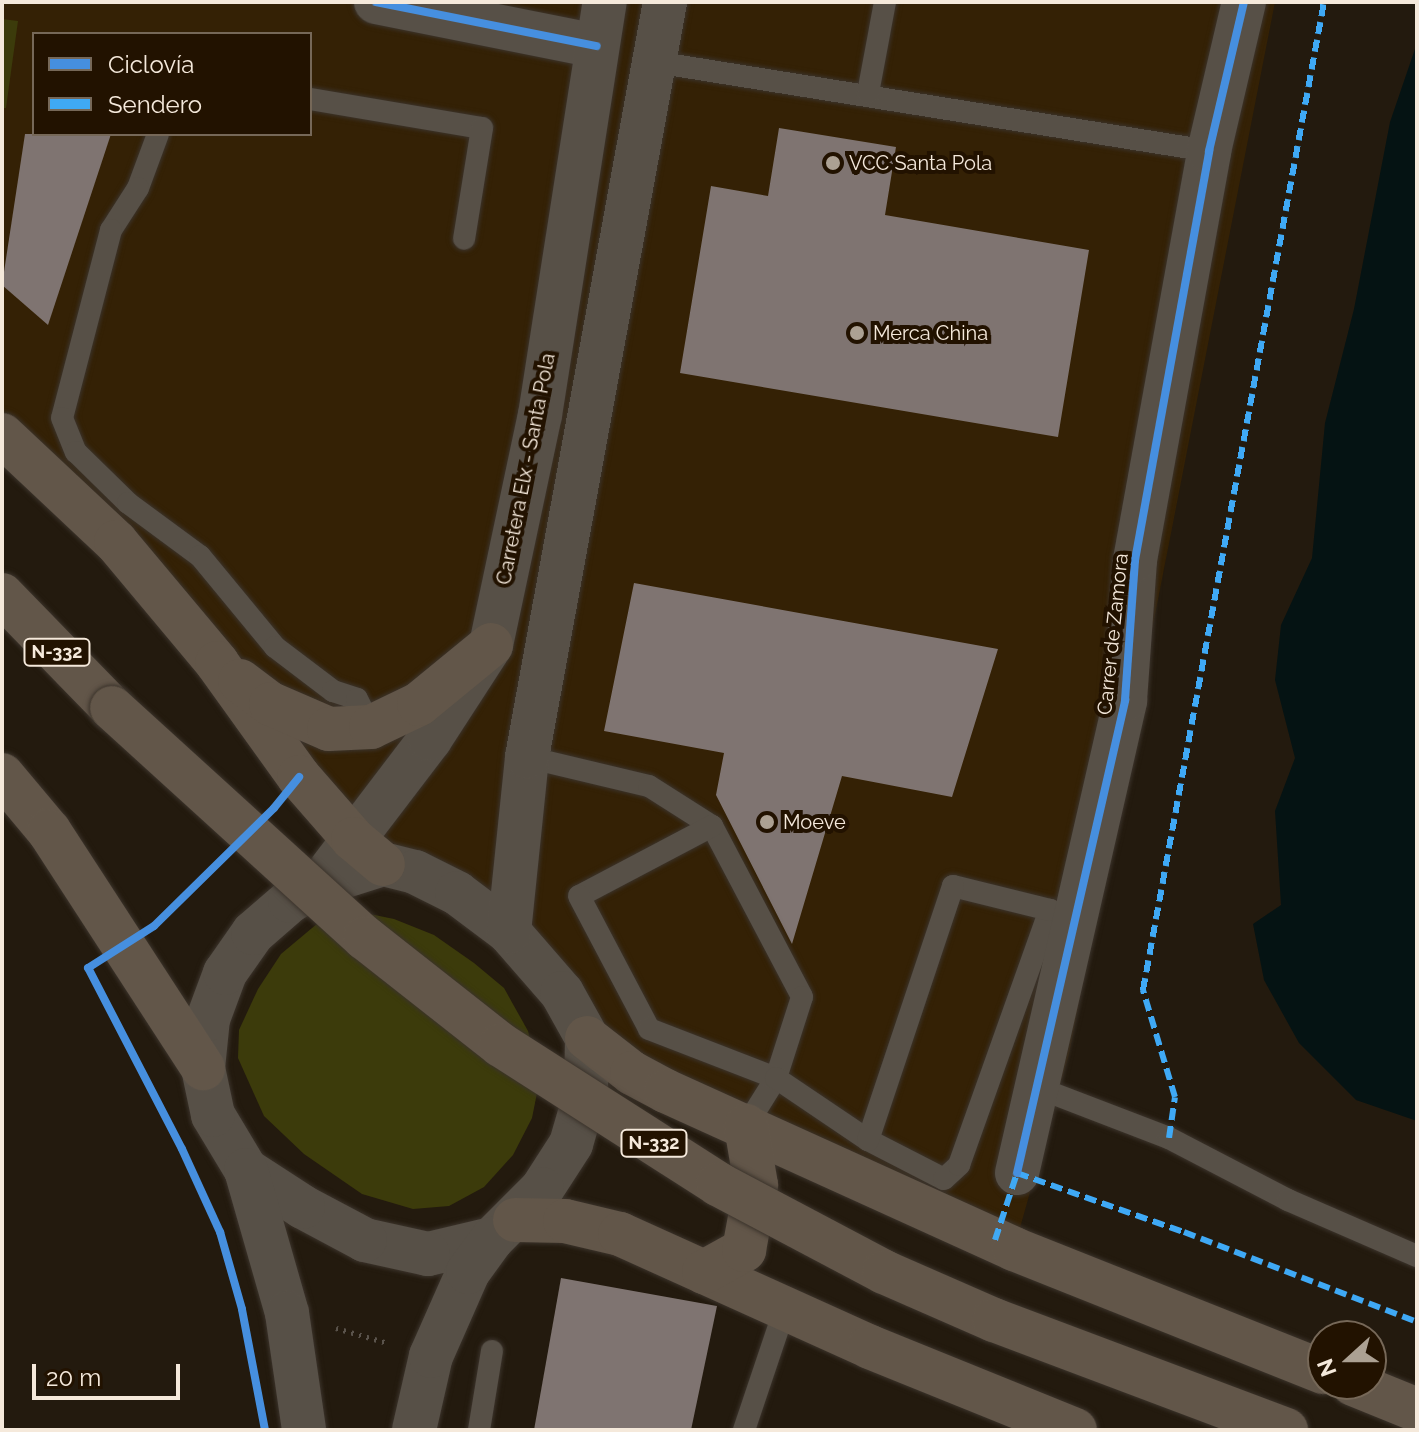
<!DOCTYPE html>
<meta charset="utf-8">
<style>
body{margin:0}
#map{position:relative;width:1419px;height:1432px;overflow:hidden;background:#231a0e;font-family:Raleway,sans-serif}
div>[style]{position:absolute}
.built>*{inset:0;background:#342105}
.green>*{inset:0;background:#3c3b0b}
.water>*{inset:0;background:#051313}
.building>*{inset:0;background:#7f7471}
.path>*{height:5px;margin-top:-2.5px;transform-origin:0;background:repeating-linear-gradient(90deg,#5a534b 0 2px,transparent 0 8px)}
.roads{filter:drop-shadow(0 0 2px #3b332b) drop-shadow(0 0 2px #3b332b)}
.lane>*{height:22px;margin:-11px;padding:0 11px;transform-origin:11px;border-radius:11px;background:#575047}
.street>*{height:44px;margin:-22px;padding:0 22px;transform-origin:22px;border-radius:22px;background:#575047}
.secondary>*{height:44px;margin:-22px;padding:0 22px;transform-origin:22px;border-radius:22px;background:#575047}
.highway>*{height:44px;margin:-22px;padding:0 22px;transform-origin:22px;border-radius:22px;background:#625649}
.bridges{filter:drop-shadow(0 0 2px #3b332b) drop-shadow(0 0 2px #3b332b)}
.highway-bridge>*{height:44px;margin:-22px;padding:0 22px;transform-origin:22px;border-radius:22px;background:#625649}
.quiet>*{height:6px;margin-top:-3px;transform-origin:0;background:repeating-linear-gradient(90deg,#3fa9f5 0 12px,transparent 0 18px)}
.cycleway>*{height:8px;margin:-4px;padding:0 4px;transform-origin:4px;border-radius:4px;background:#468fdf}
.dots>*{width:22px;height:22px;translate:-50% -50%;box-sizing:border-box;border:4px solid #221200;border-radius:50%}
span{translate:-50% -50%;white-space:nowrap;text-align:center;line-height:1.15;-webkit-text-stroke:8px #221200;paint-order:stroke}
.shield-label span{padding:2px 6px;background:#221200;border:2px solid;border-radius:6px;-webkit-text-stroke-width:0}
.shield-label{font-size:18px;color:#f5e9db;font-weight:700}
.poi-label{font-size:20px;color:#f5e9db}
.left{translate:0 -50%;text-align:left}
.street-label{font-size:20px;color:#f5e9db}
.frame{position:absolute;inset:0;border:4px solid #f5e9db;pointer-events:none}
.legend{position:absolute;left:32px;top:32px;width:280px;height:104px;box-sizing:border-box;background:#221200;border:2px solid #766858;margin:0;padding:10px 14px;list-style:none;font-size:24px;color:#f5e9db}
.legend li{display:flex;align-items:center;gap:16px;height:40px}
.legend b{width:40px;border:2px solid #766858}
.north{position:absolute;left:1307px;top:1320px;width:80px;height:80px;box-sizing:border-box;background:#221200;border:2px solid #766858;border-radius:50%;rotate:249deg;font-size:22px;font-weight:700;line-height:32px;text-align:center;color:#f5e9db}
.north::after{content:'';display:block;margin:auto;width:28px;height:36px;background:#aca193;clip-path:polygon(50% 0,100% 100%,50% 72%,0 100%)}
.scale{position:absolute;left:32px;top:1364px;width:148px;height:36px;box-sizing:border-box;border:4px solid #f5e9db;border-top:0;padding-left:10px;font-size:24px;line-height:28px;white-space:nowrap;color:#f5e9db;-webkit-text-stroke:6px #221200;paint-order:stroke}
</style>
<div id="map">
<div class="built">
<i style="clip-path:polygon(evenodd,2px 2px,1275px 2px,1069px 1054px,1014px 1249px,666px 1091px,415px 872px,2px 435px,2px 2px,34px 34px,310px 34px,310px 134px,34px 134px,34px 34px)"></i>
</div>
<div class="green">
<i style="clip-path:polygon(2px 19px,18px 21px,6px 108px,2px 108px)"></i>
<i style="clip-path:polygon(355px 911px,394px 919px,434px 935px,474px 963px,504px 988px,528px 1031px,540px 1078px,532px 1118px,513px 1155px,484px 1187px,449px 1206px,413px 1209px,362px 1194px,304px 1154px,264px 1116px,238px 1058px,239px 1030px,258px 989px,281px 954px,318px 923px)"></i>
</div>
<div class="water">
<i style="clip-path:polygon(1417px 43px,1417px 1121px,1356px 1100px,1299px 1043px,1264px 980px,1253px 924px,1281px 905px,1275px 811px,1295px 758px,1275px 680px,1281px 625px,1312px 558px,1325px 423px,1354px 309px,1390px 122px)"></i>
</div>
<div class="building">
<i style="clip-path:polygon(779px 128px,896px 147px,885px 215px,1089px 250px,1058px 437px,680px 373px,711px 186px,768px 196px)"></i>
<i style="clip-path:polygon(25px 134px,111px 134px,48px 325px,2px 285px)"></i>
<i style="clip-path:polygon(634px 583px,998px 649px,952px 797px,842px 776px,792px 944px,716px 795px,724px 753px,604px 731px)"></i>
<i style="clip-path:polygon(561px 1278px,717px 1306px,691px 1430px,534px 1430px)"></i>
</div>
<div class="path">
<i style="left:336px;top:1328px;width:54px;rotate:16.1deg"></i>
</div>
<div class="roads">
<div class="lane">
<i style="left:655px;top:62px;width:561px;rotate:9.13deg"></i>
<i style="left:868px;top:93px;width:93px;rotate:-79.4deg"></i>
<i style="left:310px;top:99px;width:174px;rotate:9.6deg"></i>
<i style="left:482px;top:128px;width:112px;rotate:99.2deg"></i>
<i style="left:158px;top:134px;width:58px;rotate:110.3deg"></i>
<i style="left:138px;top:188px;width:50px;rotate:122.7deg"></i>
<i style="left:111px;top:230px;width:194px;rotate:104.6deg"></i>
<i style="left:62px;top:418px;width:37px;rotate:68deg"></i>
<i style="left:76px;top:452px;width:73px;rotate:44.4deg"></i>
<i style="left:128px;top:503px;width:89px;rotate:36.4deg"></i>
<i style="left:200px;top:556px;width:118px;rotate:50.5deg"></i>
<i style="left:275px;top:647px;width:73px;rotate:37.2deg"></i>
<i style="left:333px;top:691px;width:25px;rotate:18deg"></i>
<i style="left:357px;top:699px;width:31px;rotate:63deg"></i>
<i style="left:527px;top:757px;width:125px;rotate:13.4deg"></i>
<i style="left:649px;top:786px;width:75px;rotate:32.4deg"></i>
<i style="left:712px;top:826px;width:193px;rotate:62.2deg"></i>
<i style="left:802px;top:997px;width:85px;rotate:107.8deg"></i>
<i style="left:776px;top:1078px;width:57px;rotate:122deg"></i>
<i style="left:712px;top:826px;width:150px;rotate:152.2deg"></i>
<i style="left:579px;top:896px;width:150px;rotate:62.2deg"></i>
<i style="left:649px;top:1029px;width:136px;rotate:21.1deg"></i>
<i style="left:776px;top:1078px;width:111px;rotate:34deg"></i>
<i style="left:868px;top:1140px;width:85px;rotate:27.2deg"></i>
<i style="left:944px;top:1179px;width:21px;rotate:-43deg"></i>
<i style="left:959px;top:1165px;width:271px;rotate:-70.4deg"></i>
<i style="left:1050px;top:910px;width:100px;rotate:-166.1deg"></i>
<i style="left:953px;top:886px;width:268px;rotate:108.5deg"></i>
<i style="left:1036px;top:1087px;width:142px;rotate:21deg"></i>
<i style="left:1169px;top:1138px;width:134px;rotate:27.5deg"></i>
<i style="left:1288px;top:1200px;width:141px;rotate:23.5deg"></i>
<i style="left:479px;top:1430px;width:80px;rotate:-80.7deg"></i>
<i style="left:744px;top:1430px;width:129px;rotate:-71.4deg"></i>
</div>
<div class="street">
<i style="left:376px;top:2px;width:225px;rotate:11.3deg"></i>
<i style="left:1017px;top:1173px;width:485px;rotate:-77.1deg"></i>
<i style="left:1125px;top:700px;width:140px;rotate:-85.9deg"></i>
<i style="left:1135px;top:560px;width:416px;rotate:-79.7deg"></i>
<i style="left:1209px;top:151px;width:153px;rotate:-76.8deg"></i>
</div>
<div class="secondary">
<i style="left:383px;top:864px;width:33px;rotate:14deg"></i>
<i style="left:415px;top:872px;width:47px;rotate:26.6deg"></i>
<i style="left:457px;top:893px;width:65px;rotate:36.9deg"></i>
<i style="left:509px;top:932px;width:81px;rotate:49deg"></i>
<i style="left:562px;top:993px;width:51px;rotate:60.9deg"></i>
<i style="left:587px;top:1038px;width:54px;rotate:91.1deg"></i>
<i style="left:586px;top:1092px;width:54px;rotate:106.1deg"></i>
<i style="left:571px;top:1144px;width:54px;rotate:122.8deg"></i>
<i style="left:542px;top:1189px;width:71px;rotate:135deg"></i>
<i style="left:492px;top:1239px;width:66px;rotate:166.8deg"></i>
<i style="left:428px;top:1254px;width:65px;rotate:-167.5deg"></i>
<i style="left:365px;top:1240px;width:70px;rotate:-152deg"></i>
<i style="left:303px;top:1207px;width:68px;rotate:-147deg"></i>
<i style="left:246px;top:1170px;width:64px;rotate:-121deg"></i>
<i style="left:213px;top:1115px;width:48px;rotate:-102deg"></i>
<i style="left:203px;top:1068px;width:49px;rotate:-84.2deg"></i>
<i style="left:208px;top:1019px;width:49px;rotate:-69.7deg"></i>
<i style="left:225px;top:973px;width:49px;rotate:-55deg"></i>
<i style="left:253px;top:933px;width:49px;rotate:-40.9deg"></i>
<i style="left:290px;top:901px;width:34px;rotate:-30deg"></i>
<i style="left:320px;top:884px;width:66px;rotate:-17.6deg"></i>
<i style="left:331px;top:869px;width:163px;rotate:-52.7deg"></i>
<i style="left:430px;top:739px;width:112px;rotate:-57deg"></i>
<i style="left:491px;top:645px;width:235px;rotate:-78deg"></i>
<i style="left:540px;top:415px;width:418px;rotate:-81.1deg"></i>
<i style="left:509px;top:932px;width:176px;rotate:-84.1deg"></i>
<i style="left:527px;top:757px;width:768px;rotate:-79.64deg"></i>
<i style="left:246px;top:1170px;width:149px;rotate:74deg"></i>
<i style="left:287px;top:1313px;width:118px;rotate:81.7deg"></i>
<i style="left:414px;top:1430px;width:76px;rotate:-77.1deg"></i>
<i style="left:431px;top:1356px;width:92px;rotate:-66.2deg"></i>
<i style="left:468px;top:1272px;width:41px;rotate:-54deg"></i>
</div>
<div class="highway">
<i style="left:2px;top:435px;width:156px;rotate:43.2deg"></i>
<i style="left:116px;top:542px;width:158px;rotate:50.1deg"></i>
<i style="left:217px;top:663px;width:140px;rotate:54.3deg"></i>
<i style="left:299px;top:777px;width:82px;rotate:48.9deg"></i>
<i style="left:353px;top:839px;width:39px;rotate:40deg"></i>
<i style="left:2px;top:595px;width:158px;rotate:45.8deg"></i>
<i style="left:240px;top:681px;width:39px;rotate:37deg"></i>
<i style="left:271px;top:704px;width:63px;rotate:23.3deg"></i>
<i style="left:329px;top:729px;width:42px;rotate:-2.7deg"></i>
<i style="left:371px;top:727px;width:53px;rotate:-25.6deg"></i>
<i style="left:419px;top:704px;width:93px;rotate:-39.3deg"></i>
<i style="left:2px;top:775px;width:73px;rotate:50deg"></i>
<i style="left:49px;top:831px;width:283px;rotate:57deg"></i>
<i style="left:587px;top:1038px;width:57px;rotate:37.9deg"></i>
<i style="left:632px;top:1073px;width:38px;rotate:28deg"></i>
<i style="left:666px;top:1091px;width:382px;rotate:24.4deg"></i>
<i style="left:1014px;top:1249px;width:333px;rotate:21.7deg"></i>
<i style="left:515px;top:1220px;width:50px;rotate:1.1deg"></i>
<i style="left:565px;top:1221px;width:57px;rotate:13.3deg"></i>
<i style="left:620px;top:1234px;width:274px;rotate:24.3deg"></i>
<i style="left:870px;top:1347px;width:221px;rotate:22deg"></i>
<i style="left:704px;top:1272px;width:46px;rotate:-28.8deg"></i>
<i style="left:744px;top:1250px;width:66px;rotate:-79.5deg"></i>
<i style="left:756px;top:1185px;width:60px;rotate:-99.6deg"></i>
<i style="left:1353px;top:1384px;width:69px;rotate:22.1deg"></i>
</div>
</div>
<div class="bridges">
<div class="highway-bridge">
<i style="left:112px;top:708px;width:342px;rotate:42.3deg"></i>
<i style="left:365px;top:938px;width:173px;rotate:38.2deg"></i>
<i style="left:501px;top:1045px;width:258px;rotate:32.6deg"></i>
<i style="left:718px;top:1184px;width:188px;rotate:27.9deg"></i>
<i style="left:884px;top:1272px;width:120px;rotate:23.6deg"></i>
<i style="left:994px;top:1320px;width:312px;rotate:20.6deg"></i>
</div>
</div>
<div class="quiet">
<i style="left:1169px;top:1138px;width:41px;rotate:-81.7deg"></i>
<i style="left:1175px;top:1097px;width:112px;rotate:-106.7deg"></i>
<i style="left:1143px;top:990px;width:1004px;rotate:-79.62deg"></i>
<i style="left:995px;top:1240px;width:71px;rotate:-71.8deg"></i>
<i style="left:1017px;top:1173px;width:177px;rotate:19.5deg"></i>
<i style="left:1184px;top:1232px;width:250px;rotate:21.1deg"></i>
</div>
<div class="cycleway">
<i style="left:376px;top:2px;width:225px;rotate:11.3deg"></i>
<i style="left:1017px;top:1173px;width:485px;rotate:-77.1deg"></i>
<i style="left:1125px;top:700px;width:140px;rotate:-85.9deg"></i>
<i style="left:1135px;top:560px;width:416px;rotate:-79.7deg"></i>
<i style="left:1209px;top:151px;width:153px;rotate:-76.8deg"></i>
<i style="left:265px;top:1430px;width:123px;rotate:-100.8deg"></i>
<i style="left:242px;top:1309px;width:80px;rotate:-105.9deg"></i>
<i style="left:220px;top:1232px;width:91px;rotate:-114.6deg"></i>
<i style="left:182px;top:1149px;width:204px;rotate:-117.4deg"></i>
<i style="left:88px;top:968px;width:78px;rotate:-32.5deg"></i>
<i style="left:154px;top:926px;width:168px;rotate:-44.5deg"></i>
<i style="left:274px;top:808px;width:40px;rotate:-51deg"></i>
</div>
<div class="dots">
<i style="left:833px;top:163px;background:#aca193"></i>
<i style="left:857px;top:333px;background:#aca193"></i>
<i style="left:767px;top:822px;background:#aca193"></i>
</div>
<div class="shield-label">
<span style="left:57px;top:652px">N-332</span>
<span style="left:654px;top:1143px">N-332</span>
</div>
<div class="poi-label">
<span class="left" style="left:849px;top:163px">VCC Santa Pola</span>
<span class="left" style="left:873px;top:333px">Merca China</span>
<span class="left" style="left:783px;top:822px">Moeve</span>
</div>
<div class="street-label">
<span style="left:526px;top:469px;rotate:-79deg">Carretera Elx - Santa Pola</span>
<span style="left:1113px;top:634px;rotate:-84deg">Carrer de Zamora</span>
</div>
<div class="frame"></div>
<ul class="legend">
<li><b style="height:10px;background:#468fdf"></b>Ciclovía</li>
<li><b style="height:10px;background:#3fa9f5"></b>Sendero</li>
</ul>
<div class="north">N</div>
<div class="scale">20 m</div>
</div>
